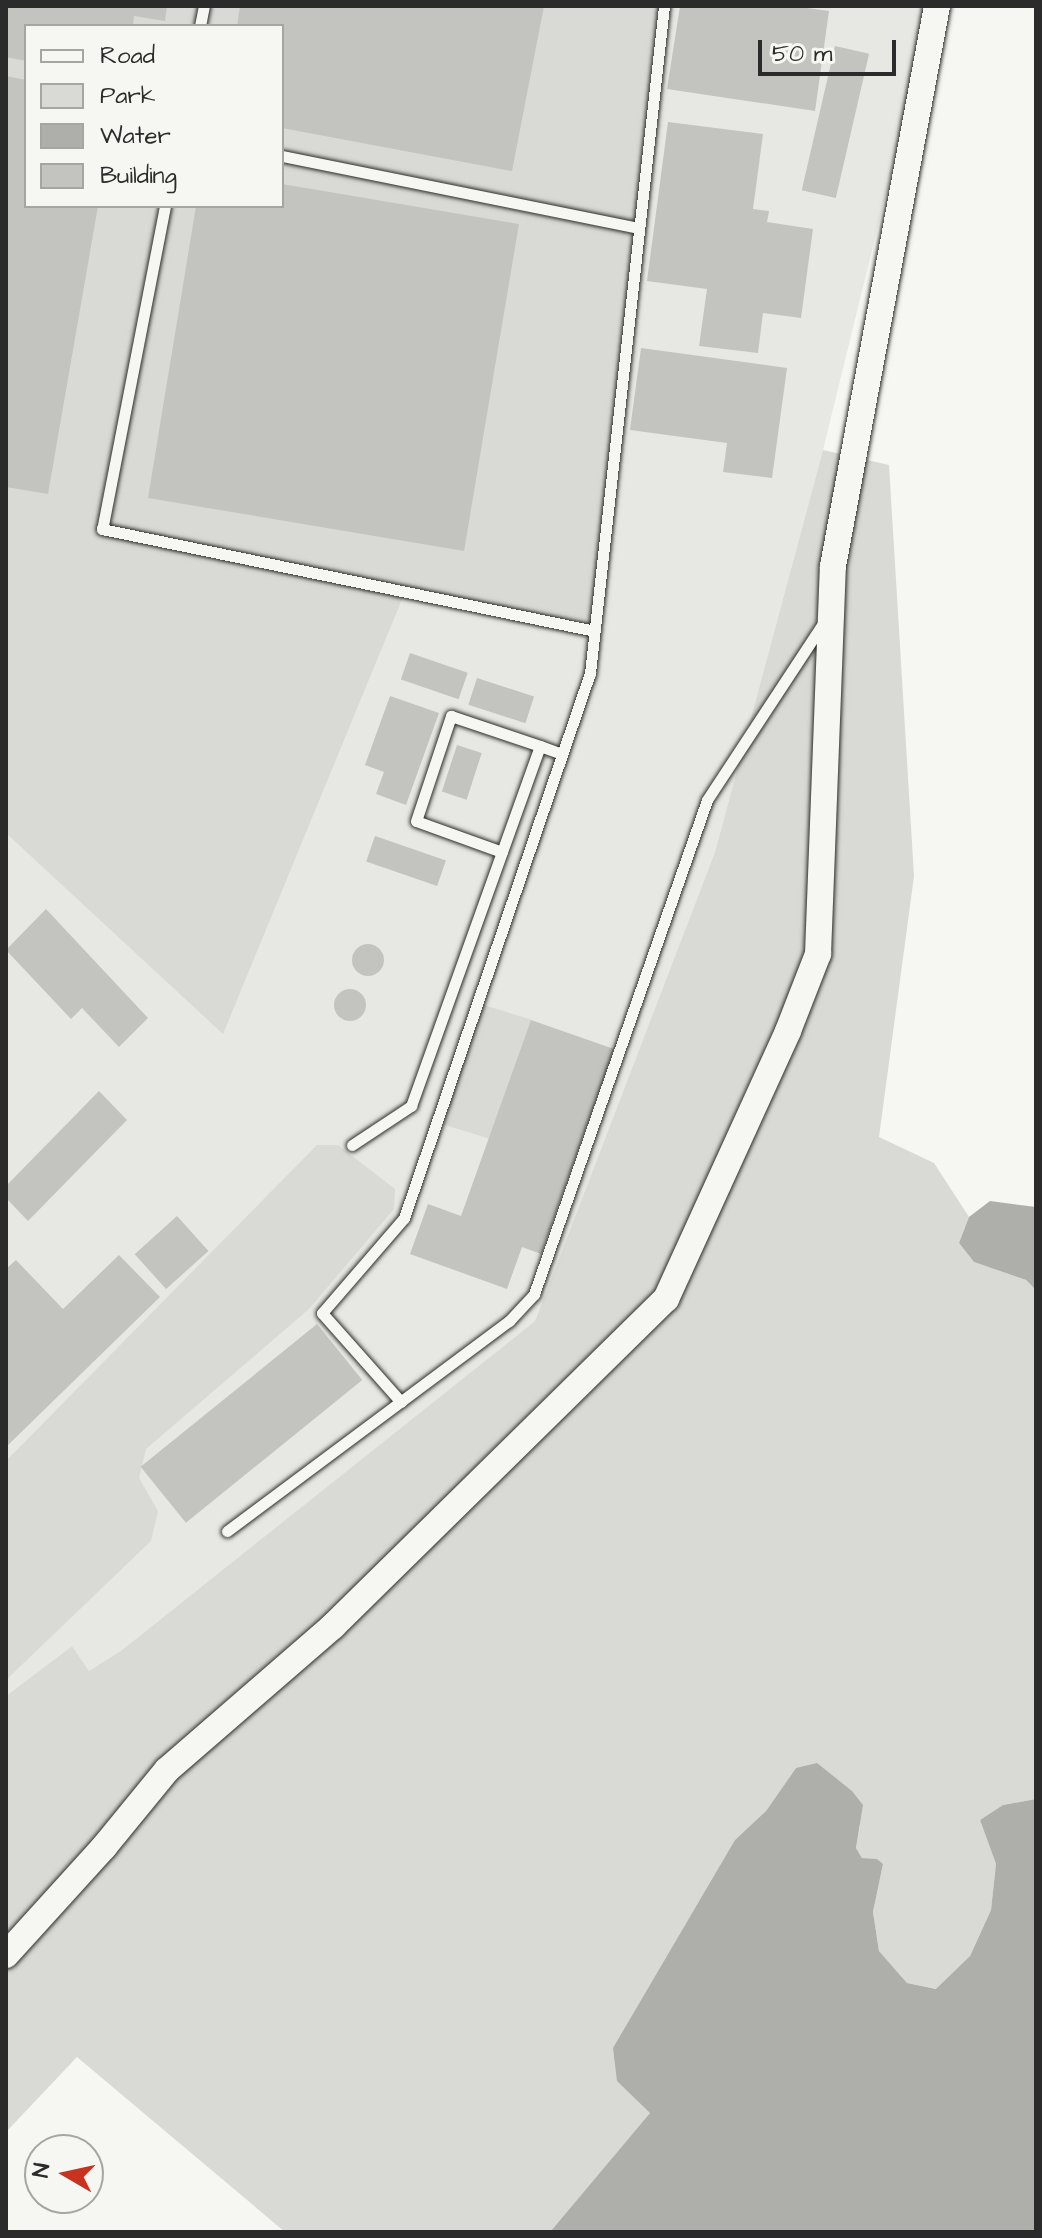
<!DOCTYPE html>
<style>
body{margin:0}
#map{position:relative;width:1042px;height:2238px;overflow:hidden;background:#f6f6f2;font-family:"Architects Daughter",sans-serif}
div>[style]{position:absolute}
.built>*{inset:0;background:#e7e7e3}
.green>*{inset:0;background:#d9d9d5;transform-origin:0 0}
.water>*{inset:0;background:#aeaeab}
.building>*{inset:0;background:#c3c3c0;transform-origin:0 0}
.round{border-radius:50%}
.roads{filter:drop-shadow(0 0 2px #2b2b2b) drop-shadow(0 0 2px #2b2b2b)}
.service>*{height:11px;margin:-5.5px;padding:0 5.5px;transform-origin:5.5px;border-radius:5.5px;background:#f6f6f2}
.tertiary>*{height:26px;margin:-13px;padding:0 13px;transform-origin:13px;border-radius:13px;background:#f6f6f2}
span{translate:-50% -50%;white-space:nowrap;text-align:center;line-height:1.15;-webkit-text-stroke:6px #f6f6f2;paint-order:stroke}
.frame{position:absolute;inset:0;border:8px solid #2b2b2b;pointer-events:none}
.legend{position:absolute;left:24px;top:24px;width:260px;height:184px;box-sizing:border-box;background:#f6f6f2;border:2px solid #a5a5a2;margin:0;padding:10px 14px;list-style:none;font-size:24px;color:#2b2b2b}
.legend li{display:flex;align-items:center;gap:16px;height:40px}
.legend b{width:40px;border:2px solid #a5a5a2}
.north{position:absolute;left:24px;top:2134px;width:80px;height:80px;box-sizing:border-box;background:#f6f6f2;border:2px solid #a5a5a2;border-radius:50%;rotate:279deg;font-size:22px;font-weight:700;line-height:32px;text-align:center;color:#2b2b2b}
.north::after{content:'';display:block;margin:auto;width:28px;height:36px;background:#c8321e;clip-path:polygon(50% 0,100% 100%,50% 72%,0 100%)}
.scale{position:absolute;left:758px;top:40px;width:138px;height:36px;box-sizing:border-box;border:4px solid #2b2b2b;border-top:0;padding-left:10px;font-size:24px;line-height:28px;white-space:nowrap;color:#2b2b2b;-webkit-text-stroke:6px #f6f6f2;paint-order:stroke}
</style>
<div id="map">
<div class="built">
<i style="clip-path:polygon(evenodd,6px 6px,932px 6px,823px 450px,715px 852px,535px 1321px,122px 1650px,89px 1671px,72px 1646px,6px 1696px,6px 6px,26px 26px,282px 26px,282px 206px,26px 206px,26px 26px)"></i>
</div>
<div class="green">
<i style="clip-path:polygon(evenodd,6px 6px,664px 6px,595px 631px,405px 592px,223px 1034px,6px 833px,6px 6px,26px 26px,282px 26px,282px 206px,26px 206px,26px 26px)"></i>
<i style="clip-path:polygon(823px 450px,889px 465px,914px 876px,879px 1137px,934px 1163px,969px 1217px,959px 1243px,974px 1262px,1026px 1280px,1036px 1290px,1036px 1799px,1003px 1805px,980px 1820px,996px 1864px,991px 1910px,970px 1956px,937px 1989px,907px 1983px,879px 1951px,873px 1912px,883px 1864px,876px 1859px,862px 1858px,856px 1848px,860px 1825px,796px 1768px,766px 1811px,735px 1840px,650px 2113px,550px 2232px,285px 2232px,77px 2057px,6px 2132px,6px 1696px,72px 1646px,89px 1671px,122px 1650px,535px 1321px,715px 852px)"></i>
<i style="left:477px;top:1003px;width:57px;height:126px;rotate:17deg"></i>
<i style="clip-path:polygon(317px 1145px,338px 1145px,395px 1189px,394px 1209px,309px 1309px,146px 1449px,139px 1478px,158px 1511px,151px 1541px,6px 1680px,6px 1461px)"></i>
</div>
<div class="water">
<i style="clip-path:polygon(990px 1201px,1036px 1207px,1036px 1290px,1026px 1280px,974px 1262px,959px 1243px,969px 1217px)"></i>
<i style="clip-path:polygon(817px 1763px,852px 1791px,863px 1805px,856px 1848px,862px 1858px,877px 1859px,883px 1864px,873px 1912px,879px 1951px,907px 1983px,936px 1989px,970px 1956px,991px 1910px,996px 1864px,980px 1820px,1003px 1805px,1036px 1799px,1036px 2232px,550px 2232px,650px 2113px,617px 2081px,613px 2048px,735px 1840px,766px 1811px,796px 1768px)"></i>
</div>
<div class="building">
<i style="clip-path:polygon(6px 6px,167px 6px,165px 21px,134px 16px,133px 26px,26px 26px,26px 61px,6px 57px)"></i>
<i style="clip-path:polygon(240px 6px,544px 6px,512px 171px,282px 128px,282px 26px,237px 26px)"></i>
<i style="clip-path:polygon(680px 6px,792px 6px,829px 11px,815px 111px,667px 89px)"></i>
<i style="left:835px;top:46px;width:35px;height:148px;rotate:13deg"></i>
<i style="clip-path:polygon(6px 76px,26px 80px,26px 206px,98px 206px,48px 494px,6px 487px)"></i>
<i style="clip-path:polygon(668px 122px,763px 134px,753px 209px,769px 211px,767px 222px,813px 229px,801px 318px,763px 313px,758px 353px,699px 346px,707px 289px,647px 281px)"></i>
<i style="clip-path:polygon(282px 184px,519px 224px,464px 551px,148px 498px,196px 206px,282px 206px)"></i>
<i style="clip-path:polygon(641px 348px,787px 368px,772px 478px,723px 472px,727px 443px,630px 430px)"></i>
<i style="left:410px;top:653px;width:61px;height:28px;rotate:19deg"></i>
<i style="left:477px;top:678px;width:60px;height:28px;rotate:18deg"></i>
<i style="clip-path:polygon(390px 696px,439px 713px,406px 805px,376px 794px,384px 772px,365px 765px)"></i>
<i style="left:457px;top:745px;width:26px;height:49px;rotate:18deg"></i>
<i style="left:375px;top:836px;width:75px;height:27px;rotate:19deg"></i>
<i style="clip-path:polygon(46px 909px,148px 1018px,119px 1047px,82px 1008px,71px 1019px,6px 950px)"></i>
<i class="round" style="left:352px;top:944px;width:32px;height:32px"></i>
<i class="round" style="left:334px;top:989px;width:32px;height:32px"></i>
<i style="clip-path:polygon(531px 1020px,614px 1049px,541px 1254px,522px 1247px,507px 1289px,410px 1254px,428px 1204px,461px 1216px)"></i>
<i style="clip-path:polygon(99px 1091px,127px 1120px,28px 1221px,6px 1198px,6px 1186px)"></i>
<i style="left:177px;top:1216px;width:47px;height:57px;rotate:48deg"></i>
<i style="clip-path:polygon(119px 1255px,160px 1297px,6px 1447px,6px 1269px,16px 1260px,63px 1309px)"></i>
<i style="left:317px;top:1324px;width:72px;height:227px;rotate:51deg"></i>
</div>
<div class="roads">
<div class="service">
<i style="left:200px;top:26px;width:20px;rotate:-79deg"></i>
<i style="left:282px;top:156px;width:364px;rotate:11.4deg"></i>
<i style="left:165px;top:206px;width:329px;rotate:101deg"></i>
<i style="left:102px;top:529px;width:503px;rotate:11.69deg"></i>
<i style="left:502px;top:852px;width:91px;rotate:-160.2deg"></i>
<i style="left:416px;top:821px;width:111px;rotate:-71.6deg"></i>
<i style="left:451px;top:716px;width:94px;rotate:18.6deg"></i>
<i style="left:352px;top:1145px;width:71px;rotate:-33.5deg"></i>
<i style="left:411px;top:1106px;width:382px;rotate:-70.3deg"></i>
<i style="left:540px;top:746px;width:23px;rotate:20deg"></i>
<i style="left:401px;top:1402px;width:119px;rotate:-131.6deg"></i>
<i style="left:322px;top:1313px;width:125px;rotate:-49.2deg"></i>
<i style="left:404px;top:1218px;width:576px;rotate:-71.16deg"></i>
<i style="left:590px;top:673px;width:671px;rotate:-83.67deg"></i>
<i style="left:227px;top:1531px;width:352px;rotate:-36.7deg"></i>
<i style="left:509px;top:1321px;width:37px;rotate:-47deg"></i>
<i style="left:534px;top:1294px;width:523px;rotate:-70.7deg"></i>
<i style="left:707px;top:800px;width:217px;rotate:-56.7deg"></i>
</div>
<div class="tertiary">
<i style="left:6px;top:1955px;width:146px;rotate:-47.8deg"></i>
<i style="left:104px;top:1847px;width:99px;rotate:-50.7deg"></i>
<i style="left:167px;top:1770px;width:220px;rotate:-40.9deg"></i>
<i style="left:333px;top:1626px;width:467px;rotate:-44.5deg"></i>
<i style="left:666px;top:1299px;width:294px;rotate:-65.5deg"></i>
<i style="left:788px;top:1031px;width:83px;rotate:-68.7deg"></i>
<i style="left:818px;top:954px;width:388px;rotate:-87.8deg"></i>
<i style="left:833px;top:566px;width:570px;rotate:-79.48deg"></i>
</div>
</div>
<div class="frame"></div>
<ul class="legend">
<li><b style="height:10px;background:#f6f6f2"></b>Road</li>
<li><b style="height:22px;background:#d9d9d5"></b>Park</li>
<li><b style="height:22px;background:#aeaeab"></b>Water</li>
<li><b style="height:22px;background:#c3c3c0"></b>Building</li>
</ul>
<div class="north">N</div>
<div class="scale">50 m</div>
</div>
